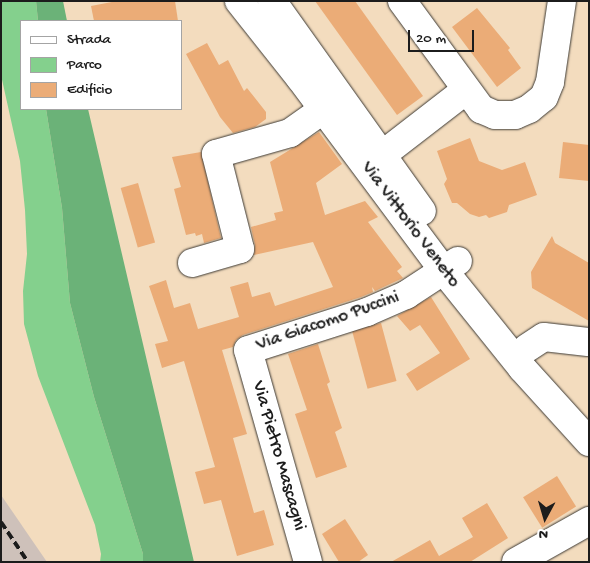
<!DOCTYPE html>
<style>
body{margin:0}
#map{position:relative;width:590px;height:563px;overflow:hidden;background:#f3dcbe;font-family:"Gochi Hand",sans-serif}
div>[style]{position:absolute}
.industrial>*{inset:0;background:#cec1ba}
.green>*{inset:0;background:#84d08d}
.forest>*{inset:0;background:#6bb278}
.building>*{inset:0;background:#ebac77;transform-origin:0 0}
.roads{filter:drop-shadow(0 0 1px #3c3934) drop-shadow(0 0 1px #3c3934)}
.minor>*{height:28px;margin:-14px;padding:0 14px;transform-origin:14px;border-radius:14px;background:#fff}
.rail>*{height:4px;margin-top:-2px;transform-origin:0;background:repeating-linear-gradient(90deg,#1c1c1c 0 8px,transparent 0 12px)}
span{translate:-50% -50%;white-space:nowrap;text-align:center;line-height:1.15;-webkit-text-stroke:4px #fff;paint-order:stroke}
.street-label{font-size:19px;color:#1c1c1c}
.frame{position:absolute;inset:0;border:2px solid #1c1c1c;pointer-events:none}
.legend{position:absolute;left:20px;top:20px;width:162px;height:90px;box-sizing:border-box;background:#fff;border:1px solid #a4a4a4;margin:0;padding:6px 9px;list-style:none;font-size:15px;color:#1c1c1c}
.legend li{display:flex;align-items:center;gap:10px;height:25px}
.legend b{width:25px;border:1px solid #a4a4a4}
.north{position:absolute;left:520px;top:493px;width:50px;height:50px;-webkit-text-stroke:4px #fff;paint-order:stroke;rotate:186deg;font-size:14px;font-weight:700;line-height:20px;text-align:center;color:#1c1c1c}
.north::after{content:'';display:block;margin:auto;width:18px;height:22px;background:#1c1c1c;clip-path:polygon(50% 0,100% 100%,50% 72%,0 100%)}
.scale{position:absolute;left:408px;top:30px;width:66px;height:22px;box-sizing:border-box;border:2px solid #1c1c1c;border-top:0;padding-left:6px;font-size:15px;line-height:18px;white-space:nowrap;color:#1c1c1c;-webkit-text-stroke:4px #fff;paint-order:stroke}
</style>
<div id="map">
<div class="industrial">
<i style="clip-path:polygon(1px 495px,47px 562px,1px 562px)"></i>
</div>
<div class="green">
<i style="clip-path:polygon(1px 1px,36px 1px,38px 21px,21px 21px,21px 109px,46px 109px,62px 208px,70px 303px,94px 397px,143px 554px,143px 562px,100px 562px,101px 554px,95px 525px,38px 376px,24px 324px,23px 291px,27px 254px,25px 210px,20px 161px,1px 75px)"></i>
</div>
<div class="forest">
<i style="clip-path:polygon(36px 1px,63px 1px,67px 21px,38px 21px)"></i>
<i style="clip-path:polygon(46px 109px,88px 109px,194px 562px,143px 562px,143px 554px,94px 397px,70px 303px,62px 208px)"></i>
</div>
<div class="building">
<i style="clip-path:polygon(117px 1px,175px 1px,178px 21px,94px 21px,91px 6px)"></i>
<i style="clip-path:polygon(315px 1px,355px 1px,423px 96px,397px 115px)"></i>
<i style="clip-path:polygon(477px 8px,510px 48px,508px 50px,521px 68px,497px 87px,452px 27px)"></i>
<i style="clip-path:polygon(207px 43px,219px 65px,228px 60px,244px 91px,247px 88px,266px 112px,266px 119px,255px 127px,233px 133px,220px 117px,186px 54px)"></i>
<i style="clip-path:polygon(319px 132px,342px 164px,316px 183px,325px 215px,365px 201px,378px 217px,368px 222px,402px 267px,397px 271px,403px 278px,375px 291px,372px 287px,373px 292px,361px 297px,243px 335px,236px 340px,233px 347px,222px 350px,247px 434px,233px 438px,254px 513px,264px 510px,274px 545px,237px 556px,221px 500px,204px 504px,195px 472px,215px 467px,184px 361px,162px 368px,155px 344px,168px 341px,149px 286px,166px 280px,174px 308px,190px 303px,198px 329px,239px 317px,230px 287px,248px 282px,252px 297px,270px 292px,275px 306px,333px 287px,313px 242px,254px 255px,255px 245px,251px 227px,276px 220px,274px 213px,283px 211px,270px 162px)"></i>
<i style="clip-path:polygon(470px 138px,479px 161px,502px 170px,525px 162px,537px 195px,509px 205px,507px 212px,489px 218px,486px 215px,479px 217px,470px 214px,457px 203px,452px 203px,444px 184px,447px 179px,437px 151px)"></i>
<i style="clip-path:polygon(563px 142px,589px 145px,589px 181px,559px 178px)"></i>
<i style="clip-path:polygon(201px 152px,221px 238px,204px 243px,202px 234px,196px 236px,195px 233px,186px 235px,174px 189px,181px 187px,172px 157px)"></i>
<i style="left:138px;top:183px;width:62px;height:18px;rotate:74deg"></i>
<i style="clip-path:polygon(552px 236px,555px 243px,589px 263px,589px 321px,532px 288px,531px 272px)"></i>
<i style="clip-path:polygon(431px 297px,470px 359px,417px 391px,406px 374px,440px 353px,420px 325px,410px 331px,397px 316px)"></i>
<i style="left:381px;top:323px;width:60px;height:30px;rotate:75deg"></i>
<i style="clip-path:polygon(318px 344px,330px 382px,327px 384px,342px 428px,335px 432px,347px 467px,316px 478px,295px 414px,307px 410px,288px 354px)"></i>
<i style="left:557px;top:476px;width:36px;height:40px;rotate:58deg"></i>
<i style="clip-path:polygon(487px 503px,508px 538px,470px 562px,391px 562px,430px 540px,439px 556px,473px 537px,462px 518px)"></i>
<i style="clip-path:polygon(345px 519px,368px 555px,358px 562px,339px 562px,322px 534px)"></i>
</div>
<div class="roads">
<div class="minor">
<i style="left:239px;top:1px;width:98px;rotate:51.6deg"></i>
<i style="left:300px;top:78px;width:241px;rotate:53.3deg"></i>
<i style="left:444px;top:271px;width:124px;rotate:51.2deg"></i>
<i style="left:522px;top:368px;width:100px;rotate:47.8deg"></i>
<i style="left:272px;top:1px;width:258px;rotate:54.5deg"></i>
<i style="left:402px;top:1px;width:134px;rotate:53.8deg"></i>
<i style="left:481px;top:109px;width:15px;rotate:23deg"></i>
<i style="left:495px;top:115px;width:20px"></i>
<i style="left:515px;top:115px;width:15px;rotate:-23deg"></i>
<i style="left:529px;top:109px;width:19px;rotate:-39deg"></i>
<i style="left:544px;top:97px;width:16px;rotate:-68deg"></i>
<i style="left:550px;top:82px;width:82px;rotate:-81.6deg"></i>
<i style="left:382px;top:155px;width:106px;rotate:-37.7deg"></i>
<i style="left:192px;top:263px;width:50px;rotate:-16.3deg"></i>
<i style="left:240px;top:249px;width:98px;rotate:-104.2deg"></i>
<i style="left:216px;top:154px;width:77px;rotate:-15.8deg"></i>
<i style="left:290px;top:133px;width:59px;rotate:-35.3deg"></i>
<i style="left:527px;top:348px;width:20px;rotate:-33deg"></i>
<i style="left:544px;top:337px;width:44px;rotate:6.5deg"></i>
<i style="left:308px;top:562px;width:220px;rotate:-105.8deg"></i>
<i style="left:248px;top:350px;width:125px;rotate:-17.7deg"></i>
<i style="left:367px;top:312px;width:43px;rotate:-23.6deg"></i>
<i style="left:406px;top:295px;width:62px;rotate:-33.2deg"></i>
<i style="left:516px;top:562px;width:84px;rotate:-29.3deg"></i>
</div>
</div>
<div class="rail">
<i style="left:1px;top:522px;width:48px;rotate:56deg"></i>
<i style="left:1px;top:561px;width:1px;rotate:90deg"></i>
</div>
<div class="street-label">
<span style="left:410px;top:225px;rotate:53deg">Via Vittorio Veneto</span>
<span style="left:328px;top:322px;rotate:-19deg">Via Giacomo Puccini</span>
<span style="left:278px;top:456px;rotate:74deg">Via Pietro Mascagni</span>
</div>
<div class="frame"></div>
<ul class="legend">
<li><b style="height:6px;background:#fff"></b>Strada</li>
<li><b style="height:14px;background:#84d08d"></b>Parco</li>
<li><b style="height:14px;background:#ebac77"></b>Edificio</li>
</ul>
<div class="north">N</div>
<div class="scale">20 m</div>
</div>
